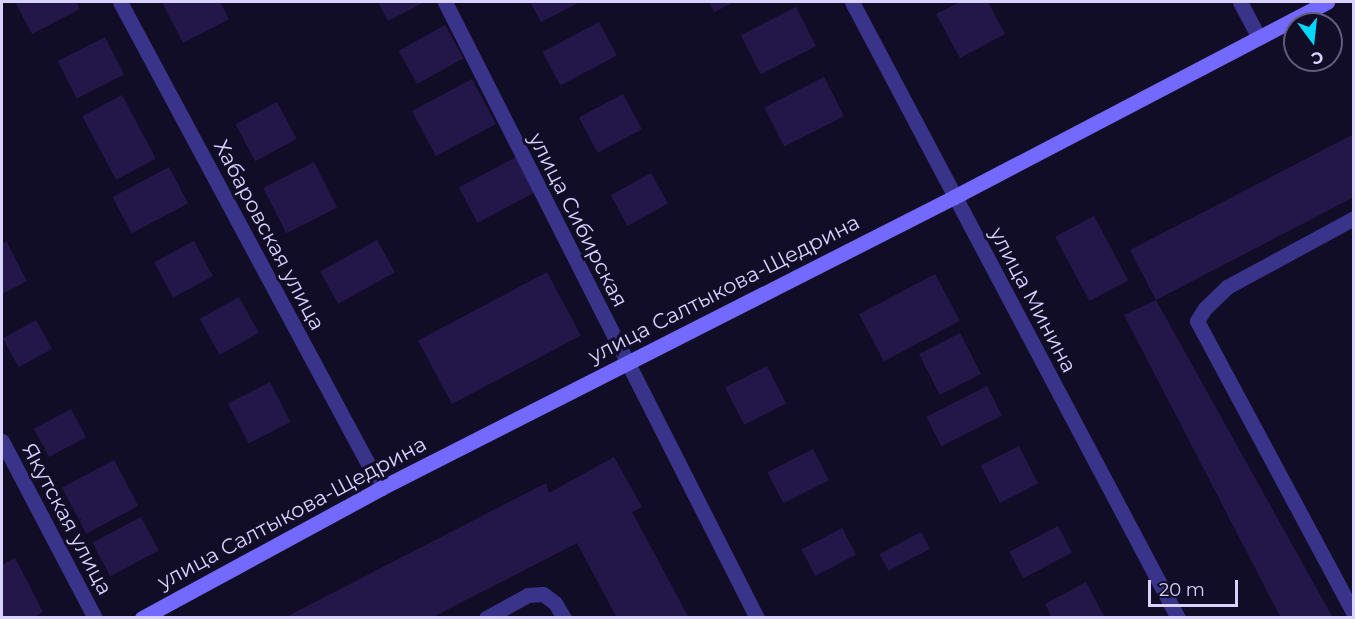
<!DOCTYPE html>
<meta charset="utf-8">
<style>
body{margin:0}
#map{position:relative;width:1355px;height:619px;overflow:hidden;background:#120d27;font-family:Montserrat,sans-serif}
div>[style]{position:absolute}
.building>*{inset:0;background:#231749;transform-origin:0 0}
.lane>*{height:15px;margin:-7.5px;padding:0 7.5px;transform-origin:7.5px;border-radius:7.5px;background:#3a338a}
.street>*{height:15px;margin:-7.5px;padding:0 7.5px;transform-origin:7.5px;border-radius:7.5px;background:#3a338a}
.secondary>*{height:15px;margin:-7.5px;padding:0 7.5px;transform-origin:7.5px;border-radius:7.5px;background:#7369ff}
span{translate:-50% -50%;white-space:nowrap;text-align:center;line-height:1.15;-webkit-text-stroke:6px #120d27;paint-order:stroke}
.street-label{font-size:21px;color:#d9d2ff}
.frame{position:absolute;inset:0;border:3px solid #d9d2ff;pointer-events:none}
.north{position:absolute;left:1283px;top:12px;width:60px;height:60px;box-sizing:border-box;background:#120d27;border:2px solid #625c7d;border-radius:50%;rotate:165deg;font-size:16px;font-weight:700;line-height:24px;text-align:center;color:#d9d2ff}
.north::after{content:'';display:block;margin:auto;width:21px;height:27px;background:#00d9fd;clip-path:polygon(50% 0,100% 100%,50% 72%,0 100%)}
.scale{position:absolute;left:1148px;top:580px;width:90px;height:27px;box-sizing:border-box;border:3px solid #d9d2ff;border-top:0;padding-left:8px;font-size:18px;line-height:21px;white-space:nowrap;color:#d9d2ff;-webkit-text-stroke:4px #120d27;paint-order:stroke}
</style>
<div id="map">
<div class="building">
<i style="clip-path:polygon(15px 2px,76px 2px,80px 9px,32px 34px)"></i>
<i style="clip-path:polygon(167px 2px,220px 2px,229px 19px,183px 43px,163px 4px)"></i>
<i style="clip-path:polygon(378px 2px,425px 2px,388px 21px)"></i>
<i style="clip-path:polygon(530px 2px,580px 2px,541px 22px)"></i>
<i style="clip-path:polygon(709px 2px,734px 2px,714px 12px)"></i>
<i style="clip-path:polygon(960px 2px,988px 2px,1005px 34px,960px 58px,936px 14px)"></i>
<i style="left:796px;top:7px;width:44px;height:62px;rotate:63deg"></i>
<i style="left:599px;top:22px;width:38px;height:64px;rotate:62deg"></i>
<i style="left:445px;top:25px;width:38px;height:53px;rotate:61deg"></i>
<i style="left:105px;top:37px;width:42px;height:53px;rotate:63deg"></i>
<i style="left:824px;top:77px;width:44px;height:67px;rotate:63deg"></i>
<i style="left:472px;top:79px;width:51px;height:68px;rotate:62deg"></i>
<i style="left:623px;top:94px;width:40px;height:50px;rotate:62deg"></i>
<i style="left:122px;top:95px;width:72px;height:45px;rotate:62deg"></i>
<i style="left:277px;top:102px;width:42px;height:47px;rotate:62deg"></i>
<i style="clip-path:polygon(1354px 134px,1354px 197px,1156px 300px,1333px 618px,1281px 618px,1124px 315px,1156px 300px,1130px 250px)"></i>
<i style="left:518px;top:156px;width:40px;height:67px;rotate:62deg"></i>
<i style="left:314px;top:162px;width:51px;height:57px;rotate:63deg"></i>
<i style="left:169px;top:167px;width:41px;height:64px;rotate:62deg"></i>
<i style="left:651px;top:173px;width:35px;height:46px;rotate:61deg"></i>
<i style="left:1094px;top:216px;width:73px;height:44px;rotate:62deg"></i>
<i style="left:377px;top:240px;width:37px;height:65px;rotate:61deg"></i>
<i style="clip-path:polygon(6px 241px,27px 281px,2px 294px,2px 244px)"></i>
<i style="left:194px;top:241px;width:40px;height:45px;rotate:62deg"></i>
<i style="left:547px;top:272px;width:72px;height:146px;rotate:62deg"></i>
<i style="left:935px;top:274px;width:53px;height:86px;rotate:62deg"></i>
<i style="left:239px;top:297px;width:41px;height:45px;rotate:61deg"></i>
<i style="left:36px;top:320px;width:33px;height:38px;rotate:61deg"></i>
<i style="left:960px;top:333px;width:46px;height:46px;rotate:63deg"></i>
<i style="left:767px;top:366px;width:42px;height:47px;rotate:63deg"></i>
<i style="left:270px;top:382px;width:45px;height:47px;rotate:63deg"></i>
<i style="left:987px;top:386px;width:33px;height:68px;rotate:63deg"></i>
<i style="left:71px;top:409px;width:32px;height:42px;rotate:62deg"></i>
<i style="left:1019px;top:446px;width:42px;height:43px;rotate:63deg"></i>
<i style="left:813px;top:449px;width:35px;height:51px;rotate:63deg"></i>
<i style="clip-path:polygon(614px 457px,642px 507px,632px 512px,689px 618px,617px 618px,577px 543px,431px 618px,284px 618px,546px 483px,549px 493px)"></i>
<i style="left:114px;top:460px;width:52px;height:59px;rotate:62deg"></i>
<i style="left:141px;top:517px;width:38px;height:55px;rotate:62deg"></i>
<i style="left:1058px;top:526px;width:30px;height:55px;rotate:62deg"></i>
<i style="left:842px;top:528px;width:30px;height:46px;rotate:62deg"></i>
<i style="left:921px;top:532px;width:19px;height:47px;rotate:62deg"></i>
<i style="clip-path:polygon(15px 558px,43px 612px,32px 618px,2px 618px,2px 565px)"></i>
<i style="clip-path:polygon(1086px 582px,1105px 618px,1052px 618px,1045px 604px)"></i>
</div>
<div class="lane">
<i style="left:1354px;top:218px;width:145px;rotate:151.5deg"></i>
<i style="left:1227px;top:287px;width:30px;rotate:136deg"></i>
<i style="left:1205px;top:308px;width:15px;rotate:122deg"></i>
<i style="left:1197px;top:321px;width:332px;rotate:61.8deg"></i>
<i style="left:486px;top:618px;width:48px;rotate:-28.7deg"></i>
<i style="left:528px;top:595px;width:15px;rotate:-4deg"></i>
<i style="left:543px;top:594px;width:15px;rotate:37deg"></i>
<i style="left:555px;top:603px;width:17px;rotate:59deg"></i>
</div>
<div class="street">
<i style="left:120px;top:2px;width:552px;rotate:61.76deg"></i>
<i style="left:445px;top:2px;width:691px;rotate:63.14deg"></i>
<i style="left:852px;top:2px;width:697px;rotate:62.11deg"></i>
<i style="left:1240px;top:2px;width:40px;rotate:62deg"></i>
<i style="left:2px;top:441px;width:200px;rotate:62.3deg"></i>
</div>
<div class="secondary">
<i style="left:142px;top:618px;width:272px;rotate:-28.5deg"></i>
<i style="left:381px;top:488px;width:643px;rotate:-26.92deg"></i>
<i style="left:954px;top:197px;width:421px;rotate:-27.6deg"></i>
</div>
<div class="street-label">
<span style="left:578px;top:220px;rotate:63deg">улица Сибирская</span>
<span style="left:269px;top:235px;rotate:62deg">Хабаровская улица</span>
<span style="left:724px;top:289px;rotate:-27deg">улица Салтыкова-Щедрина</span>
<span style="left:1033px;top:300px;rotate:62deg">улица Минина</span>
<span style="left:292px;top:513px;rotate:-28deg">улица Салтыкова-Щедрина</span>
<span style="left:67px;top:519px;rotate:62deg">Якутская улица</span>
</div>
<div class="frame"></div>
<div class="north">С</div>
<div class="scale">20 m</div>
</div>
